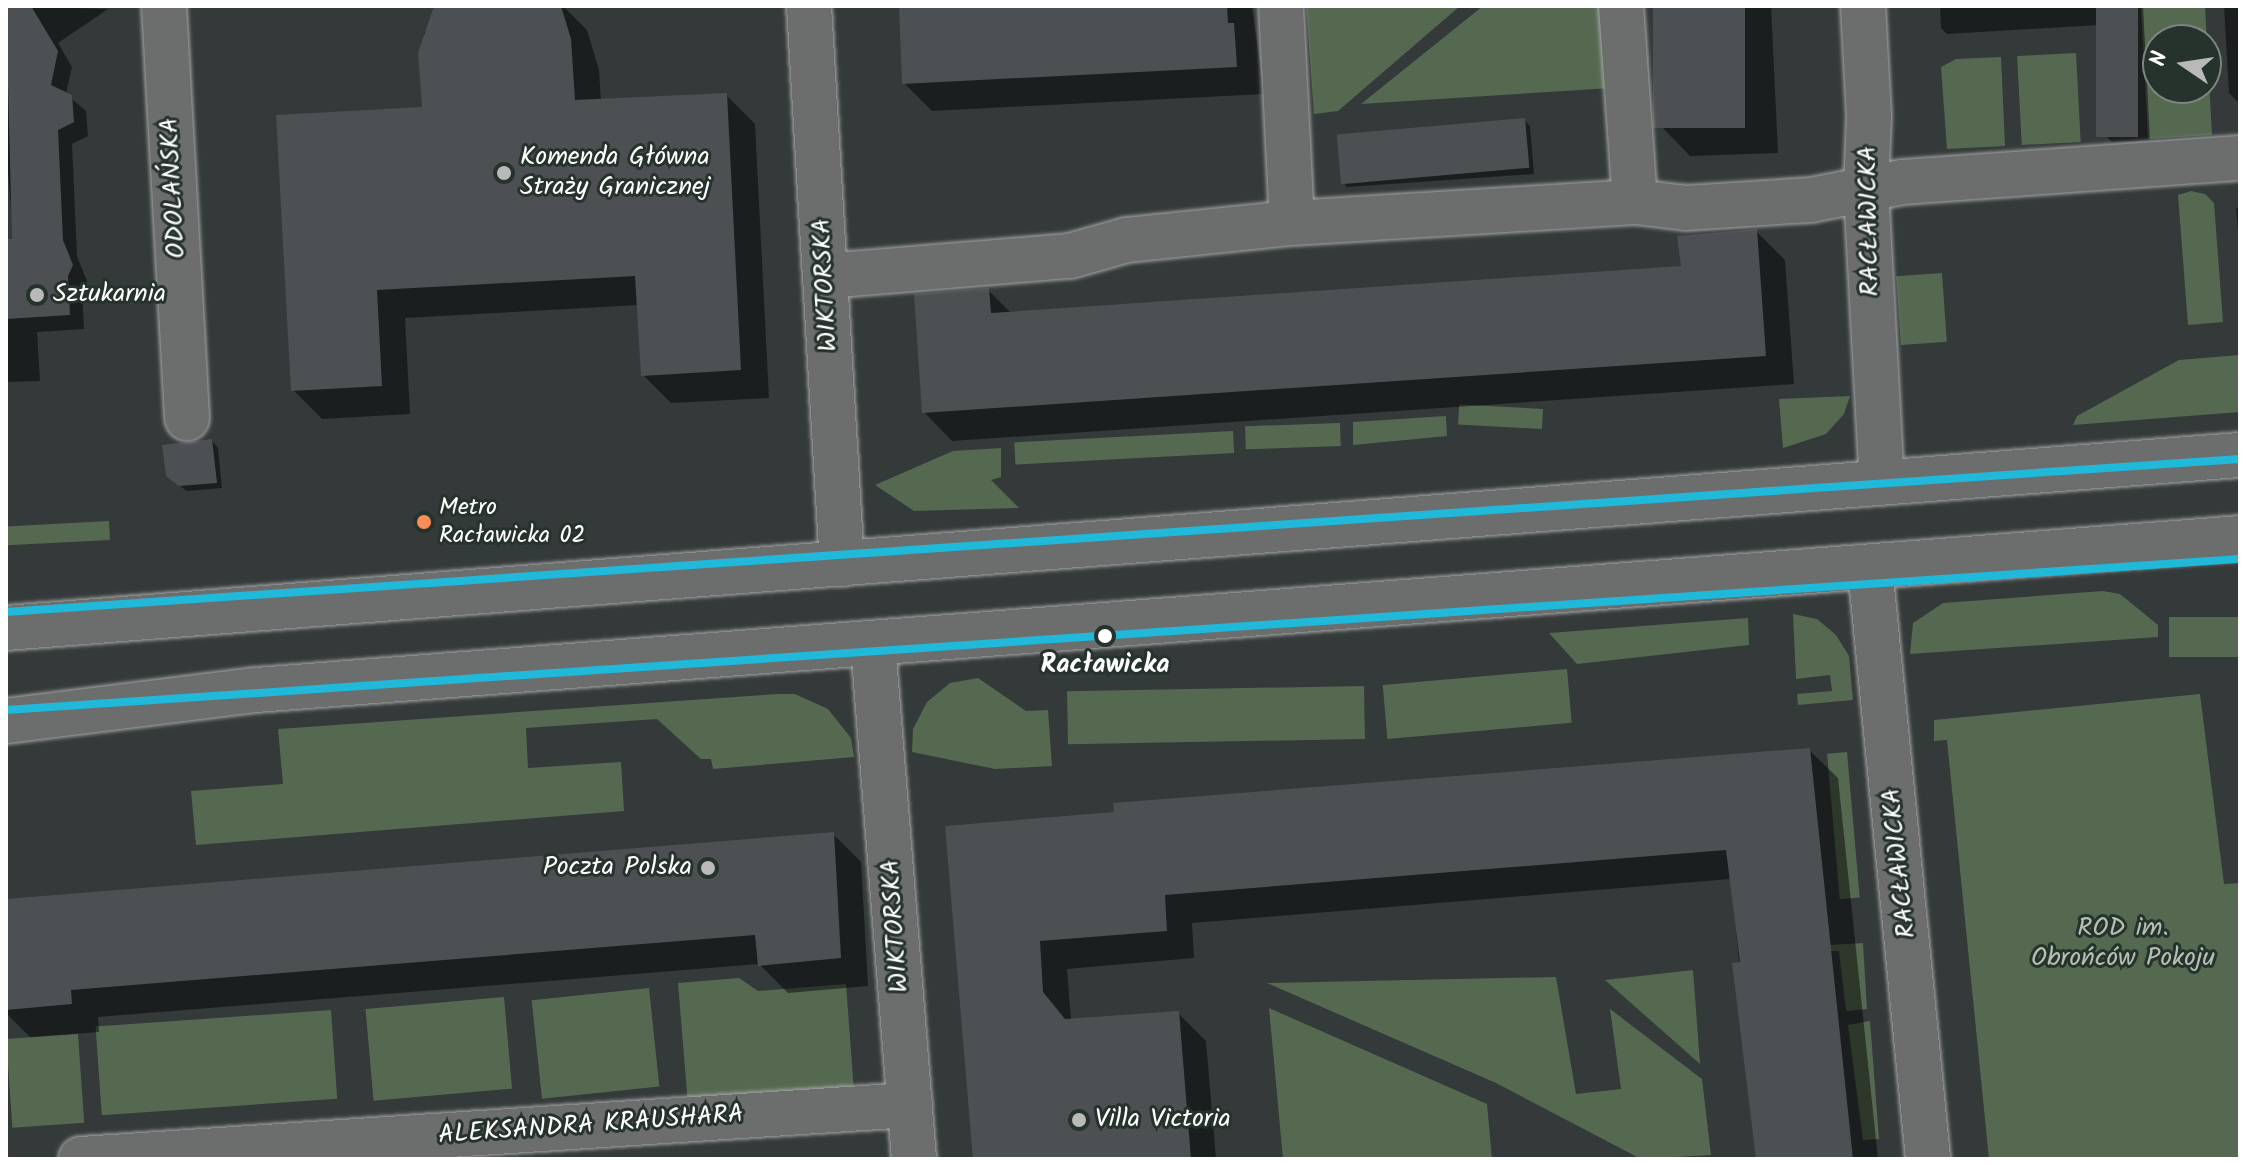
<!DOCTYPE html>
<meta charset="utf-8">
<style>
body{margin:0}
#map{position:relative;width:2246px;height:1165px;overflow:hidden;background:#343939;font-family:Kalam,sans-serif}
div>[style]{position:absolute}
.green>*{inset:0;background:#556951;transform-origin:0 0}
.shadow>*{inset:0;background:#0007}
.building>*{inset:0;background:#4d5052;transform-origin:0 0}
.roads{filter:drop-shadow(0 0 2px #a4a6a6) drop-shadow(0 0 2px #a4a6a6)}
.minor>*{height:44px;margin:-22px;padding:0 22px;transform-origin:22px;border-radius:22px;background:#6b6e6d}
.major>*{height:44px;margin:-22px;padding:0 22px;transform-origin:22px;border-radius:22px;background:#6b6e6d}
.metro-1>*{height:8px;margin:-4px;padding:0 4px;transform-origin:4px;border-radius:4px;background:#20b9da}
.dots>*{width:22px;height:22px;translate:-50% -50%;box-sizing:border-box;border:4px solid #26332d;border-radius:50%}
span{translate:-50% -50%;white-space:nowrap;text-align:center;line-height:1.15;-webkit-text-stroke:6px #26332d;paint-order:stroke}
.bus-label{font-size:24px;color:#fff}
.left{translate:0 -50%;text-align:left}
.poi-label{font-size:26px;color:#fff}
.right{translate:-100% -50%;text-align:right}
.street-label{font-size:26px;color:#fff}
.stop-label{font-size:26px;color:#fff;font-weight:700}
.park-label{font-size:26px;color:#b5bfb2}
.frame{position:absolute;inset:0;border:8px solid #fff;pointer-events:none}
.north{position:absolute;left:2142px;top:24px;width:80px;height:80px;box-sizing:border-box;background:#26332d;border:2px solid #7d8581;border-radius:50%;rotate:283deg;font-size:22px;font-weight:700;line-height:32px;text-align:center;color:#fff}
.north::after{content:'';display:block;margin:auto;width:28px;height:36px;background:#b8baba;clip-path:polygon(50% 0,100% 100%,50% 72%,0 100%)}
</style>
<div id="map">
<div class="green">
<i style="clip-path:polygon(1306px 6px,1460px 6px,1338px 111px,1314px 114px)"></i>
<i style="clip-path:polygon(1483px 6px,1605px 6px,1611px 88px,1361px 104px)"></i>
<i style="clip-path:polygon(evenodd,2141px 6px,2205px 6px,2212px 135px,2148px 139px,2141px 6px,2158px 40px,2206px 40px,2206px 88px,2158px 88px,2158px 40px)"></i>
<i style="left:2076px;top:53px;width:89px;height:59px;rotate:87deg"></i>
<i style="clip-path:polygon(2001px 57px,2005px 146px,1947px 149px,1941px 67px,1956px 59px)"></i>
<i style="clip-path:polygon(2191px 191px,2205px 194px,2214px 203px,2223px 322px,2188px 325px,2178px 195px)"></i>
<i style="left:1942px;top:273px;width:69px;height:46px;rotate:86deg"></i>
<i style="clip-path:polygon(2240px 355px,2240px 412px,2073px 425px,2077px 416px,2179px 360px)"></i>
<i style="clip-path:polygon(1850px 396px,1844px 414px,1826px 434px,1783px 448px,1779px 399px)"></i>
<i style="left:1543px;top:409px;width:20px;height:84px;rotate:93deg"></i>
<i style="clip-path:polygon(1446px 416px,1447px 436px,1353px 445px,1353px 422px)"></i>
<i style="left:1340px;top:423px;width:23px;height:95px;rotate:88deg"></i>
<i style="left:1233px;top:431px;width:22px;height:219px;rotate:87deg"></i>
<i style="clip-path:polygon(1001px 448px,1001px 477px,991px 480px,1019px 508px,914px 511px,875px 485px,953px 451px)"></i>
<i style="left:109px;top:521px;width:19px;height:103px;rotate:87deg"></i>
<i style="clip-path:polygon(2103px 591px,2120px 594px,2158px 625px,2158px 637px,1910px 654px,1913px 623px,1943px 603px)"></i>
<i style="clip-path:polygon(1793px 614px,1817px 619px,1836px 635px,1849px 656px,1853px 700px,1798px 705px,1797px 694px,1832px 691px,1830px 675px,1796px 679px)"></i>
<i style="left:2240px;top:617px;width:40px;height:71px;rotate:90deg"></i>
<i style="clip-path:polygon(1748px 618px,1749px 645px,1577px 664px,1549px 633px)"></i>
<i style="left:1567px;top:669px;width:54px;height:185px;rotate:85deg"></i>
<i style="clip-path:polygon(978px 678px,1026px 711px,1048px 710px,1052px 766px,995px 769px,912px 752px,913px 729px,927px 702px,950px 683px)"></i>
<i style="left:1364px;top:686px;width:53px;height:297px;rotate:89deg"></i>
<i style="clip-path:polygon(777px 694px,795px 694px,828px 709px,851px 738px,854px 757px,713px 769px,711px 759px,701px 759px,657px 719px,526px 728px,528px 768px,621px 762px,624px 811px,196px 845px,191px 791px,283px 784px,278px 729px)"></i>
<i style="clip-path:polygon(2200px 694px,2224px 884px,2240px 883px,2240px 1159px,1989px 1159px,1947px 740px,1934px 741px,1934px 720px)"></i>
<i style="left:1847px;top:752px;width:146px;height:20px;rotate:85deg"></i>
<i style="clip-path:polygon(1863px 943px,1867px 1009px,1846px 1011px,1839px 951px,1830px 951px,1830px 945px)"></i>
<i style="clip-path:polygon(1693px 970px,1700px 1064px,1605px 980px)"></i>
<i style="clip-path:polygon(1556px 977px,1576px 1094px,1621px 1089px,1610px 1009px,1702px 1079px,1711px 1155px,1641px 1159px,1496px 1083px,1267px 983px)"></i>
<i style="clip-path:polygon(739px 978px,758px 991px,846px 984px,854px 1092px,688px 1105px,678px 983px)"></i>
<i style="left:649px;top:988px;width:99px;height:118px;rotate:84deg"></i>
<i style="left:504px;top:997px;width:92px;height:139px;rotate:85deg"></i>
<i style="clip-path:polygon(1269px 1008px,1487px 1104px,1492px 1159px,1283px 1159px)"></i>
<i style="left:331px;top:1010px;width:89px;height:236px;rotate:86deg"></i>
<i style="clip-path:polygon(1870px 1021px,1879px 1139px,1863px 1140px,1848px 1025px)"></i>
<i style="left:78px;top:1034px;width:89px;height:72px;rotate:86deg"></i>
</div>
<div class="shadow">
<i style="clip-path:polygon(6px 6px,108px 9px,58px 43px,72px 67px,66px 94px,86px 111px,88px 136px,72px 144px,77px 256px,87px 281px,82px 291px,84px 329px,37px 332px,40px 381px,6px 382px,6px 241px,14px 241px,6px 149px)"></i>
<i style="clip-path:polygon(446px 6px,563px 6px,587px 30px,599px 70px,601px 101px,726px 95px,755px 124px,769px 398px,671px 403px,643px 375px,639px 305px,405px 318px,410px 414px,322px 419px,293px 390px,424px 109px,424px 33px)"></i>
<i style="clip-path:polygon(901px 6px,1252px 6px,1264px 94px,932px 111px,904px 83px)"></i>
<i style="clip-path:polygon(1655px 6px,1771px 6px,1778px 153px,1690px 156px,1662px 127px)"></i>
<i style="clip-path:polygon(1940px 6px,2143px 6px,2150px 140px,2112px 142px,2106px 136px,2099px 25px,1947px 34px,1941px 28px)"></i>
<i style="clip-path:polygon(2224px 6px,2240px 6px,2240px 104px,2229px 93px)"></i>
<i style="clip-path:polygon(1524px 120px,1530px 126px,1534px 174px,1347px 187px,1341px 180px)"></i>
<i style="clip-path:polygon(2240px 207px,2240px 254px,2236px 208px)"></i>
<i style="clip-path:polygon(1756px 231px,1785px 260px,1794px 384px,952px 441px,924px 412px,988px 290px,1012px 314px,1683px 268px)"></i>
<i style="clip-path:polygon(212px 441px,218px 448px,222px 488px,187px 491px,174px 482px)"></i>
<i style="clip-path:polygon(1809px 750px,1838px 778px,1878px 1159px,1758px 1159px,1731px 879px,1192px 923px,1194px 958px,1067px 969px,1071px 1020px,1178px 1013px,1206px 1041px,1216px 1159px,977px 1159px,947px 828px)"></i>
<i style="clip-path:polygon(833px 834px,861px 862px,868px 986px,788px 993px,759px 964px,98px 1017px,99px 1032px,30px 1037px,6px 1013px,6px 901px)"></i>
</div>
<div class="building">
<i style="clip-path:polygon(6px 6px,31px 6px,58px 51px,51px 85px,72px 95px,74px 122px,58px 130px,63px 240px,73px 265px,68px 276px,70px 315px,6px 319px,6px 239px,12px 239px)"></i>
<i style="clip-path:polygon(434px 6px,561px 6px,571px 39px,575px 100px,727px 93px,741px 370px,641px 376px,635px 276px,377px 290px,382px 386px,291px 391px,276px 115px,422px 107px,418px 53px)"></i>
<i style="clip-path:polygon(899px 6px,1227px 6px,1228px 23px,1234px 23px,1237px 67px,902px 84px)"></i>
<i style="left:1653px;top:6px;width:92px;height:122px"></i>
<i style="left:2096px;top:6px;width:42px;height:131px"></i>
<i style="left:1525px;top:118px;width:50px;height:189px;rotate:85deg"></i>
<i style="clip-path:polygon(1757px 229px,1766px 356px,922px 413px,914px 294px,989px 288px,991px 313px,1681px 266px,1677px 236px)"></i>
<i style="clip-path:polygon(212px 439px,217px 483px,179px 486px,166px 476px,162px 445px)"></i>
<i style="clip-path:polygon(1810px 748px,1853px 1159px,1756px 1159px,1732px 963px,1740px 962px,1726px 850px,1165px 895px,1167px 931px,1040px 941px,1043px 992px,1065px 1019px,1179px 1011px,1191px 1159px,973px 1159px,945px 826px,1114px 812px,1113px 803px)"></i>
<i style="clip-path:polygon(834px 832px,841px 958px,758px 966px,755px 935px,71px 990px,72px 1004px,6px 1010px,6px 899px)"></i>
</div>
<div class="roads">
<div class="minor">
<i style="left:164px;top:6px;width:413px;rotate:86.8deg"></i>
<i style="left:809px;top:6px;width:559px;rotate:86.62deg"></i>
<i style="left:1281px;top:6px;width:217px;rotate:87.1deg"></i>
<i style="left:1621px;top:6px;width:196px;rotate:85.9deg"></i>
<i style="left:1863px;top:6px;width:110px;rotate:86.9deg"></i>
<i style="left:1869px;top:116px;width:73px;rotate:92.4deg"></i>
<i style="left:1866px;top:189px;width:294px;rotate:86.9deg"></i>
<i style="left:826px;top:276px;width:245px;rotate:-4.7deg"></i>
<i style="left:1070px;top:256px;width:59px;rotate:-15.7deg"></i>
<i style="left:1127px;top:240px;width:166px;rotate:-5.9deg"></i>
<i style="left:1292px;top:223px;width:344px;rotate:-3.5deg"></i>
<i style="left:1635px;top:202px;width:51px;rotate:6.7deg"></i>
<i style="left:1686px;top:208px;width:125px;rotate:-3.7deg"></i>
<i style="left:1811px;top:200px;width:94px;rotate:-11.1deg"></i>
<i style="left:1903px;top:182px;width:338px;rotate:-4.1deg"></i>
<i style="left:1870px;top:567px;width:595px;rotate:84.4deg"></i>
<i style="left:873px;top:645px;width:516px;rotate:85.44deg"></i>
<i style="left:81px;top:1159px;width:831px;rotate:-3.73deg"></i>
</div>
<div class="major">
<i style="left:6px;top:628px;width:2241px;rotate:-4.43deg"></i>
<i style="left:6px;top:721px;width:252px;rotate:-7.1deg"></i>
<i style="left:256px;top:690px;width:1990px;rotate:-4.38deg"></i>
</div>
</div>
<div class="metro-1">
<i style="left:6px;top:612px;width:2239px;rotate:-3.92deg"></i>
<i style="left:6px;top:710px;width:2239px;rotate:-3.87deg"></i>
</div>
<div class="dots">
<i style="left:504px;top:173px;background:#b8baba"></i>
<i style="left:37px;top:295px;background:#b8baba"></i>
<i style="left:424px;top:522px;background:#fa8e5a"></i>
<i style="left:1105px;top:636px;background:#fff"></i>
<i style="left:708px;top:868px;background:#b8baba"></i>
<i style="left:1079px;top:1120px;background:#b8baba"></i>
</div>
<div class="bus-label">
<span class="left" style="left:439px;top:522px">Metro<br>Racławicka 02</span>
</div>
<div class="poi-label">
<span class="left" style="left:520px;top:173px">Komenda Główna<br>Straży Granicznej</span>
<span class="left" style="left:53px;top:295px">Sztukarnia</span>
<span class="right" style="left:692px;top:868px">Poczta Polska</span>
<span class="left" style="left:1095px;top:1120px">Villa Victoria</span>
</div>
<div class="street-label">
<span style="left:174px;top:188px;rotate:-93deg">ODOLAŃSKA</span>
<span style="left:1870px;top:221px;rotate:-91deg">RACŁAWICKA</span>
<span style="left:826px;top:285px;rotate:-93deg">WIKTORSKA</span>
<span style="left:1900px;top:863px;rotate:-96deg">RACŁAWICKA</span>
<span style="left:896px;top:926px;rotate:-94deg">WIKTORSKA</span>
<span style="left:591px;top:1126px;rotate:-4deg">ALEKSANDRA KRAUSHARA</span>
</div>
<div class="stop-label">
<span style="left:1105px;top:666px">Racławicka</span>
</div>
<div class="park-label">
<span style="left:2123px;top:944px">ROD im.<br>Obrońców Pokoju</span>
</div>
<div class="frame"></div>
<div class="north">N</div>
</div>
